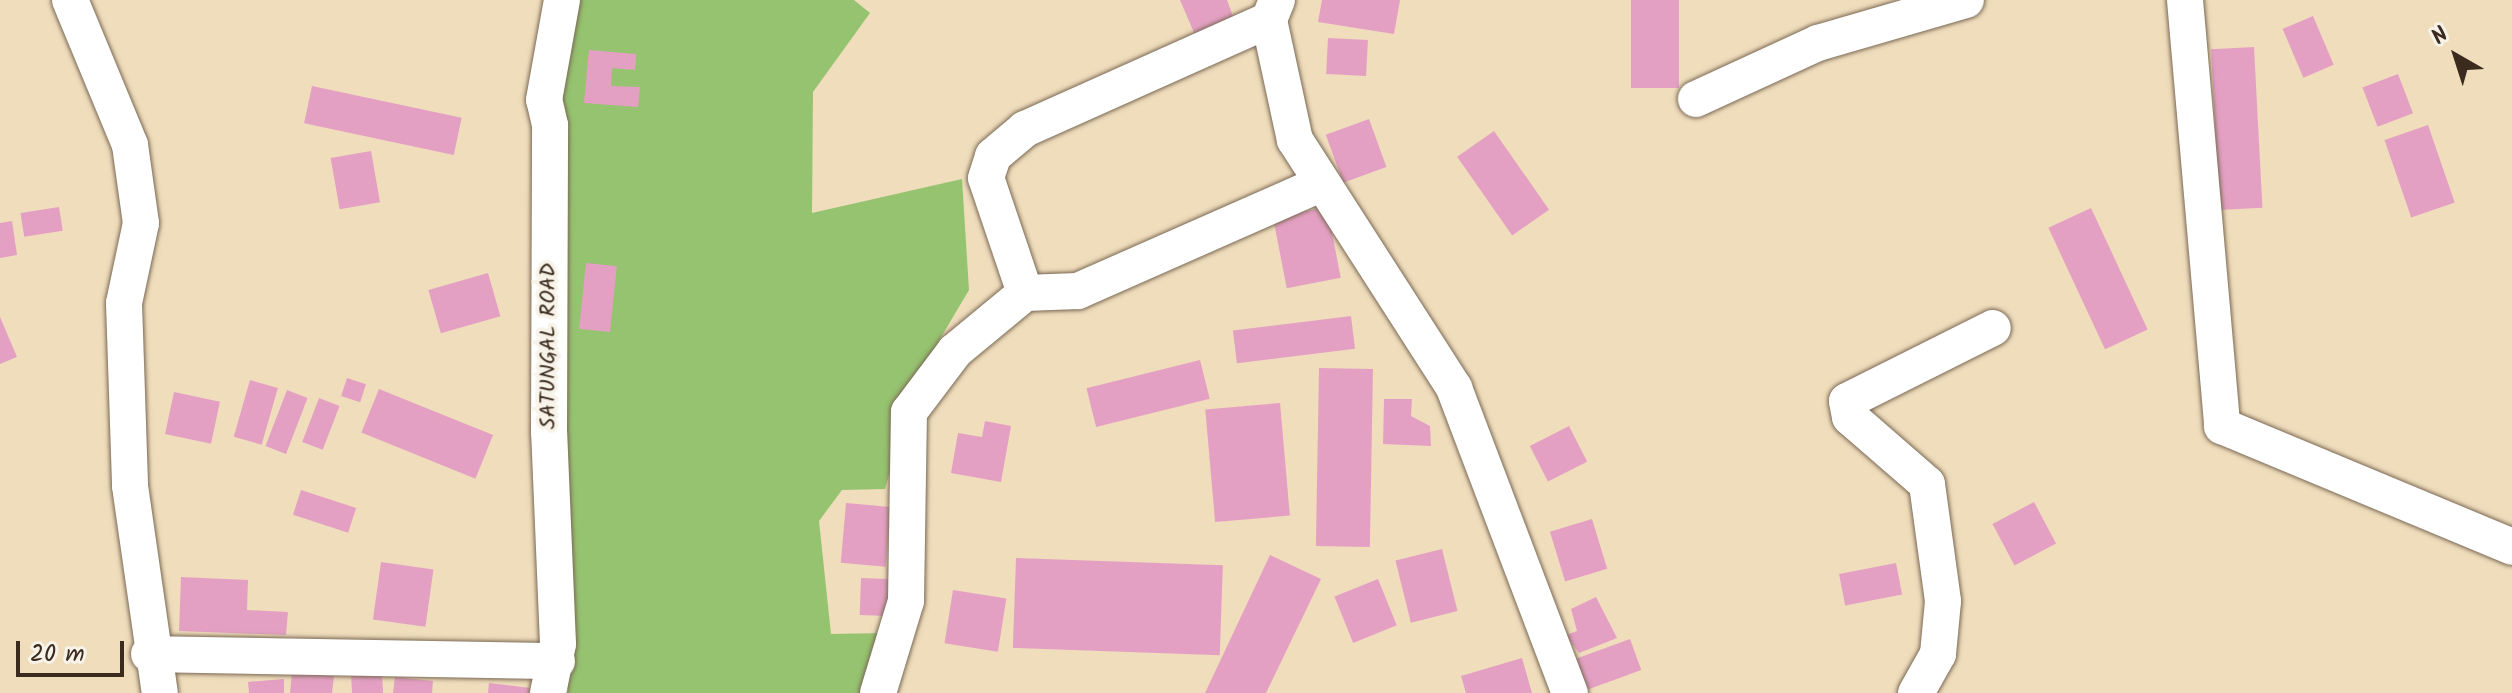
<!DOCTYPE html>
<style>
body{margin:0}
#map{position:relative;width:2512px;height:693px;overflow:hidden;background:#f0ddbc;font-family:Kalam,sans-serif}
div>[style]{position:absolute}
.green>*{inset:0;background:#96c370}
.building>*{inset:0;background:#e4a0c3;transform-origin:0 0}
.roads{filter:drop-shadow(0 0 2px #7a6955) drop-shadow(0 0 2px #7a6955)}
.minor>*{height:36px;margin:-18px;padding:0 18px;transform-origin:18px;border-radius:18px;background:#fff}
span{translate:-50% -50%;white-space:nowrap;text-align:center;line-height:1.15;-webkit-text-stroke:8px #f7f3e8;paint-order:stroke}
.street-label{font-size:22px;color:#3b2a1e}
.north{position:absolute;left:2416px;top:16px;width:80px;height:80px;-webkit-text-stroke:6px #f7f3e8;paint-order:stroke;rotate:321deg;font-size:22px;font-weight:700;line-height:32px;text-align:center;color:#3b2a1e}
.north::after{content:'';display:block;margin:auto;width:28px;height:36px;background:#3b2a1e;clip-path:polygon(50% 0,100% 100%,50% 72%,0 100%)}
.scale{position:absolute;left:16px;top:641px;width:108px;height:36px;box-sizing:border-box;border:4px solid #3b2a1e;border-top:0;padding-left:10px;font-size:24px;line-height:28px;white-space:nowrap;color:#3b2a1e;-webkit-text-stroke:6px #f7f3e8;paint-order:stroke}
</style>
<div id="map">
<div class="green">
<i style="clip-path:polygon(574px 0,854px 0,870px 13px,813px 92px,812px 213px,962px 179px,969px 290px,915px 381px,885px 489px,842px 490px,819px 521px,831px 634px,885px 633px,863px 693px,568px 693px,555px 101px)"></i>
</div>
<div class="building">
<i style="clip-path:polygon(1180px 0,1227px 0,1234px 19px,1195px 35px)"></i>
<i style="clip-path:polygon(1322px 0,1400px 0,1394px 34px,1318px 22px)"></i>
<i style="left:1631px;top:0;width:48px;height:88px"></i>
<i style="left:2313px;top:16px;width:53px;height:33px;rotate:67deg"></i>
<i style="left:1328px;top:38px;width:40px;height:36px;rotate:3deg"></i>
<i style="left:2254px;top:47px;width:161px;height:43px;rotate:87deg"></i>
<i style="clip-path:polygon(589px 50px,636px 54px,635px 70px,612px 68px,611px 86px,640px 87px,638px 107px,584px 103px)"></i>
<i style="left:2398px;top:74px;width:42px;height:38px;rotate:69deg"></i>
<i style="left:312px;top:86px;width:153px;height:38px;rotate:12deg"></i>
<i style="left:1369px;top:119px;width:51px;height:46px;rotate:70deg"></i>
<i style="left:2428px;top:125px;width:82px;height:46px;rotate:71deg"></i>
<i style="left:1494px;top:131px;width:96px;height:45px;rotate:55deg"></i>
<i style="left:371px;top:151px;width:52px;height:41px;rotate:80deg"></i>
<i style="left:59px;top:207px;width:24px;height:39px;rotate:81deg"></i>
<i style="left:1327px;top:207px;width:72px;height:55px;rotate:79deg"></i>
<i style="left:2091px;top:208px;width:134px;height:47px;rotate:65deg"></i>
<i style="clip-path:polygon(12px 221px,17px 255px,0 258px,0 223px)"></i>
<i style="left:586px;top:263px;width:31px;height:66px;rotate:6deg"></i>
<i style="left:488px;top:273px;width:45px;height:62px;rotate:74deg"></i>
<i style="left:1351px;top:316px;width:33px;height:119px;rotate:83deg"></i>
<i style="clip-path:polygon(0 317px,17px 357px,0 364px)"></i>
<i style="left:1200px;top:360px;width:40px;height:117px;rotate:76deg"></i>
<i style="left:1319px;top:368px;width:54px;height:178px;rotate:1deg"></i>
<i style="left:347px;top:378px;width:20px;height:19px;rotate:18deg"></i>
<i style="left:250px;top:380px;width:29px;height:59px;rotate:16deg"></i>
<i style="left:379px;top:389px;width:123px;height:47px;rotate:22deg"></i>
<i style="left:287px;top:390px;width:22px;height:60px;rotate:21deg"></i>
<i style="left:174px;top:392px;width:47px;height:43px;rotate:12deg"></i>
<i style="left:319px;top:398px;width:22px;height:47px;rotate:21deg"></i>
<i style="clip-path:polygon(1384px 399px,1412px 399px,1411px 416px,1430px 426px,1431px 446px,1383px 444px)"></i>
<i style="left:1280px;top:403px;width:113px;height:75px;rotate:85deg"></i>
<i style="clip-path:polygon(985px 421px,1011px 426px,1001px 482px,951px 473px,958px 433px,982px 437px)"></i>
<i style="left:1569px;top:426px;width:40px;height:44px;rotate:63deg"></i>
<i style="left:301px;top:490px;width:58px;height:26px;rotate:18deg"></i>
<i style="left:2034px;top:502px;width:47px;height:47px;rotate:62deg"></i>
<i style="left:846px;top:503px;width:45px;height:60px;rotate:5deg"></i>
<i style="left:1592px;top:519px;width:52px;height:44px;rotate:73deg"></i>
<i style="left:1442px;top:549px;width:64px;height:48px;rotate:76deg"></i>
<i style="clip-path:polygon(1270px 555px,1321px 579px,1266px 693px,1205px 693px)"></i>
<i style="left:1016px;top:558px;width:207px;height:90px;rotate:2deg"></i>
<i style="left:381px;top:562px;width:53px;height:58px;rotate:8deg"></i>
<i style="left:1896px;top:563px;width:32px;height:58px;rotate:79deg"></i>
<i style="clip-path:polygon(181px 577px,248px 580px,247px 610px,288px 612px,286px 635px,179px 631px)"></i>
<i style="left:861px;top:578px;width:28px;height:37px;rotate:2deg"></i>
<i style="left:1378px;top:579px;width:50px;height:47px;rotate:68deg"></i>
<i style="left:953px;top:590px;width:54px;height:54px;rotate:9deg"></i>
<i style="clip-path:polygon(1596px 597px,1617px 638px,1579px 653px,1566px 635px,1577px 631px,1571px 609px)"></i>
<i style="left:1630px;top:639px;width:33px;height:59px;rotate:70deg"></i>
<i style="clip-path:polygon(1522px 658px,1532px 693px,1466px 693px,1461px 676px)"></i>
<i style="left:382px;top:672px;width:21px;height:31px;rotate:87deg"></i>
<i style="clip-path:polygon(292px 673px,334px 676px,332px 693px,290px 693px)"></i>
<i style="clip-path:polygon(395px 677px,433px 681px,432px 693px,393px 693px)"></i>
<i style="clip-path:polygon(284px 679px,284px 693px,249px 693px,248px 682px)"></i>
<i style="clip-path:polygon(489px 683px,530px 688px,529px 693px,488px 693px)"></i>
</div>
<div class="roads">
<div class="minor">
<i style="left:70px;top:0;width:157px;rotate:67.5deg"></i>
<i style="left:130px;top:145px;width:79px;rotate:82deg"></i>
<i style="left:141px;top:223px;width:82px;rotate:102deg"></i>
<i style="left:124px;top:303px;width:183px;rotate:88.1deg"></i>
<i style="left:130px;top:486px;width:209px;rotate:81.8deg"></i>
<i style="left:1277px;top:0;width:22px;rotate:112deg"></i>
<i style="left:1269px;top:20px;width:123px;rotate:77.8deg"></i>
<i style="left:1295px;top:140px;width:295px;rotate:57.3deg"></i>
<i style="left:1454px;top:388px;width:326px;rotate:69.2deg"></i>
<i style="left:2185px;top:0;width:428px;rotate:85deg"></i>
<i style="left:2222px;top:426px;width:314px;rotate:22.6deg"></i>
<i style="left:1696px;top:99px;width:134px;rotate:-24.7deg"></i>
<i style="left:1818px;top:43px;width:154px;rotate:-16.2deg"></i>
<i style="left:1025px;top:293px;width:121px;rotate:-108.7deg"></i>
<i style="left:986px;top:178px;width:23px;rotate:-72deg"></i>
<i style="left:993px;top:156px;width:42px;rotate:-40.2deg"></i>
<i style="left:1025px;top:129px;width:267px;rotate:-24.1deg"></i>
<i style="left:149px;top:654px;width:408px;rotate:1deg"></i>
<i style="left:548px;top:693px;width:50px;rotate:-78.5deg"></i>
<i style="left:558px;top:644px;width:211px;rotate:-92.4deg"></i>
<i style="left:549px;top:433px;width:308px;rotate:-89.8deg"></i>
<i style="left:550px;top:125px;width:26px;rotate:-103deg"></i>
<i style="left:544px;top:100px;width:102px;rotate:-79.8deg"></i>
<i style="left:878px;top:693px;width:96px;rotate:-73.1deg"></i>
<i style="left:906px;top:601px;width:189px;rotate:-89.1deg"></i>
<i style="left:909px;top:412px;width:76px;rotate:-53deg"></i>
<i style="left:955px;top:351px;width:91px;rotate:-39.6deg"></i>
<i style="left:1025px;top:293px;width:53px;rotate:-2.2deg"></i>
<i style="left:1078px;top:291px;width:266px;rotate:-23.8deg"></i>
<i style="left:1916px;top:693px;width:45px;rotate:-60.6deg"></i>
<i style="left:1938px;top:654px;width:53px;rotate:-84.6deg"></i>
<i style="left:1943px;top:601px;width:118px;rotate:-97.8deg"></i>
<i style="left:1927px;top:484px;width:102px;rotate:-139deg"></i>
<i style="left:1850px;top:417px;width:16px;rotate:-101deg"></i>
<i style="left:1847px;top:401px;width:163px;rotate:-26.6deg"></i>
</div>
</div>
<div class="street-label">
<span style="left:549px;top:346px;rotate:-90deg">SATUNGAL ROAD</span>
</div>
<div class="north">N</div>
<div class="scale">20 m</div>
</div>
